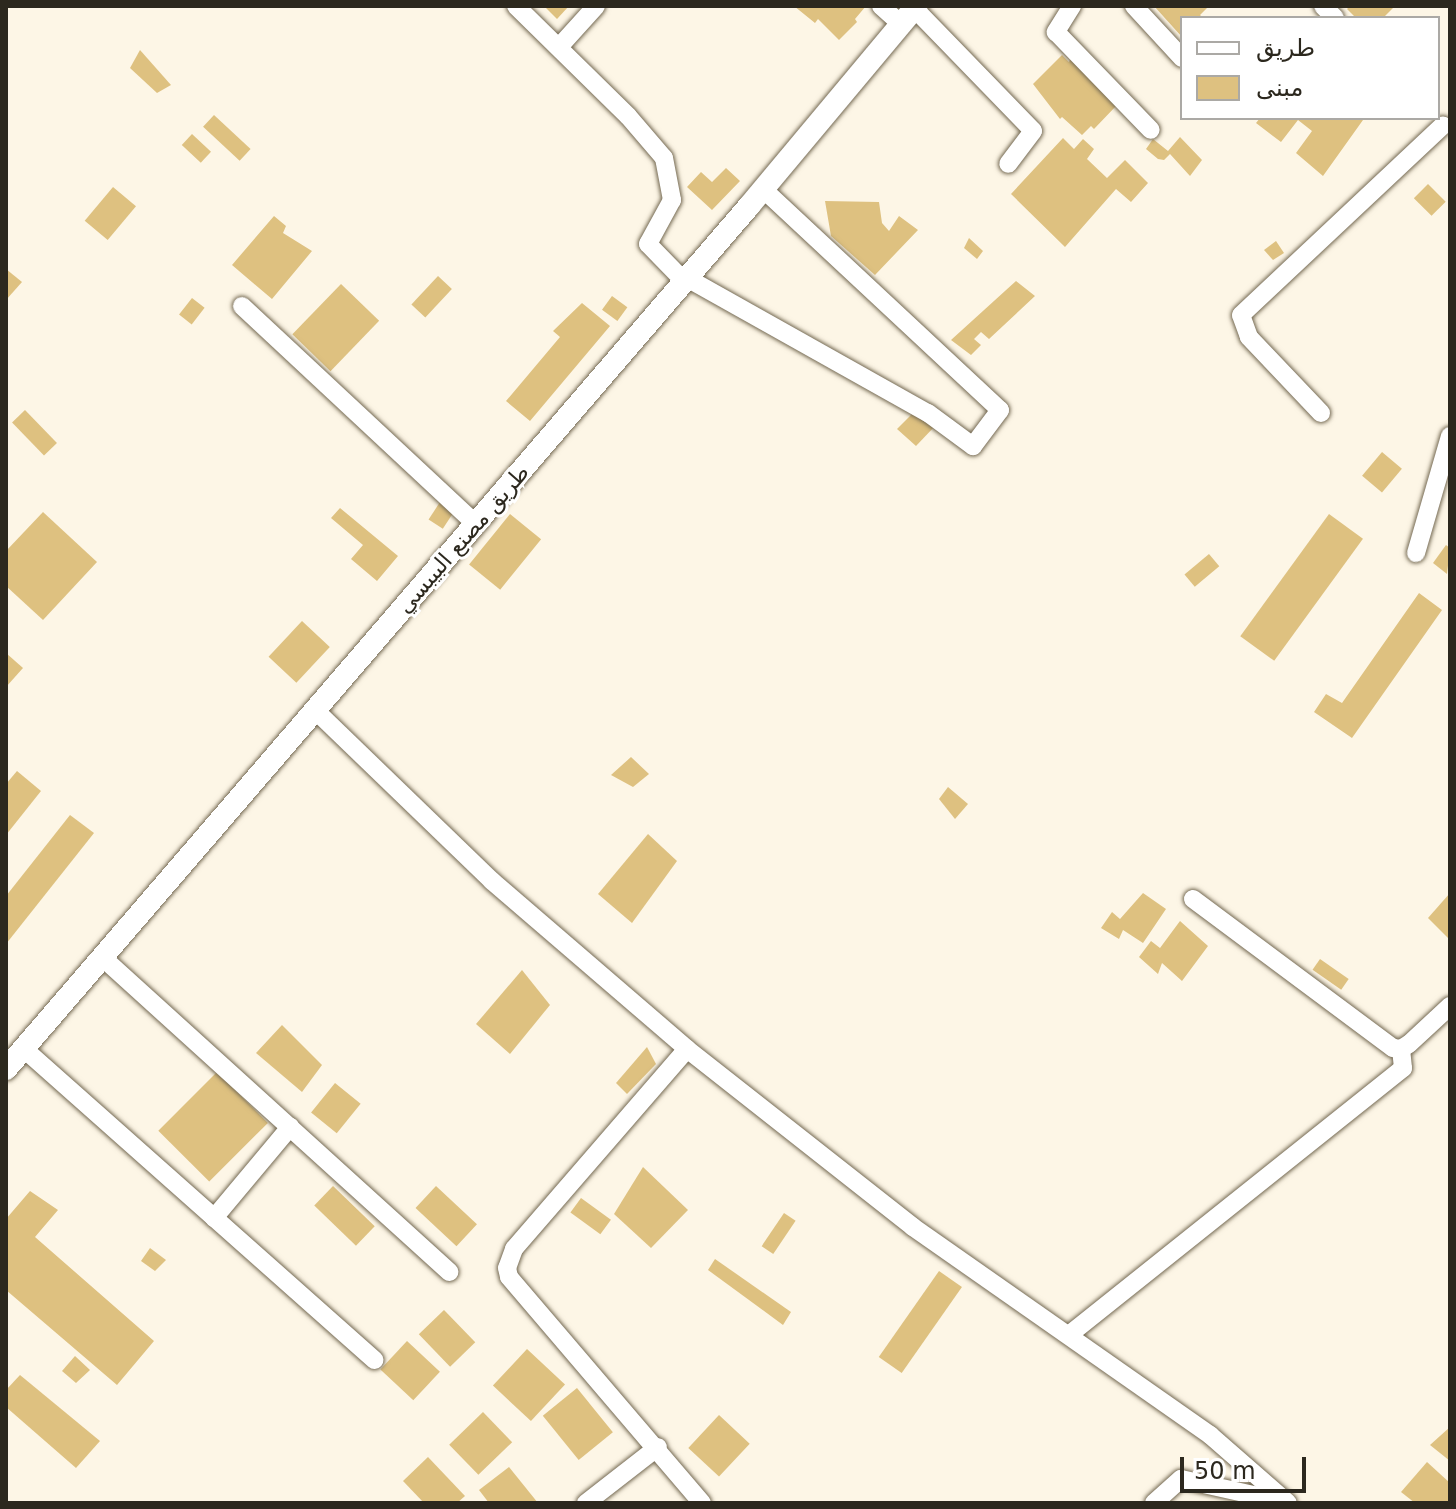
<!DOCTYPE html>
<meta charset="utf-8">
<style>
body{margin:0}
#map{position:relative;width:1456px;height:1509px;overflow:hidden;background:#fdf6e6;font-family:"DejaVu Sans",Cairo,sans-serif}
div>[style]{position:absolute}
.building>*{inset:0;background:#dec180;transform-origin:0 0}
.roads{filter:drop-shadow(0 0 2px #746952) drop-shadow(0 0 2px #746952)}
.minor>*{height:18px;margin:-9px;padding:0 9px;transform-origin:9px;border-radius:9px;background:#fff}
.major>*{height:22px;margin:-11px;padding:0 11px;transform-origin:11px;border-radius:11px;background:#fff}
span{translate:-50% -50%;white-space:nowrap;text-align:center;line-height:1.15;-webkit-text-stroke:6px #fff;paint-order:stroke}
.street-label{font-size:22px;color:#2c281e}
.frame{position:absolute;inset:0;border:8px solid #2c281e;pointer-events:none}
.legend{position:absolute;left:1180px;top:16px;width:260px;height:104px;box-sizing:border-box;background:#fff;border:2px solid #aba9a5;margin:0;padding:10px 14px;list-style:none;font-size:24px;color:#2c281e}
.legend li{display:flex;align-items:center;gap:16px;height:40px}
.legend b{width:40px;border:2px solid #aba9a5}
.scale{position:absolute;left:1180px;top:1457px;width:126px;height:36px;box-sizing:border-box;border:4px solid #2c281e;border-top:0;padding-left:10px;font-size:24px;line-height:28px;white-space:nowrap;color:#2c281e;-webkit-text-stroke:6px #fff;paint-order:stroke}
</style>
<div id="map">
<div class="building">
<i style="clip-path:polygon(544px 6px,569px 6px,557px 19px)"></i>
<i style="clip-path:polygon(794px 6px,866px 6px,855px 19px,857px 22px,839px 40px,818px 19px,815px 23px)"></i>
<i style="clip-path:polygon(1154px 6px,1209px 6px,1200px 15px,1203px 18px,1182px 18px,1182px 37px)"></i>
<i style="clip-path:polygon(1350px 6px,1395px 6px,1383px 18px,1356px 18px,1347px 9px)"></i>
<i style="clip-path:polygon(140px 50px,171px 85px,157px 93px,130px 68px)"></i>
<i style="clip-path:polygon(1062px 55px,1069px 62px,1072px 55px,1117px 105px,1094px 129px,1091px 126px,1082px 135px,1062px 117px,1060px 119px,1033px 84px)"></i>
<i style="left:214px;top:115px;width:50px;height:16px;rotate:43deg"></i>
<i style="clip-path:polygon(1260px 118px,1360px 118px,1363px 120px,1323px 176px,1296px 153px,1312px 131px,1298px 120px,1281px 142px,1256px 123px)"></i>
<i style="left:192px;top:134px;width:26px;height:15px;rotate:43deg"></i>
<i style="clip-path:polygon(1180px 137px,1202px 160px,1190px 176px,1170px 154px,1164px 160px,1158px 159px,1146px 149px,1153px 139px,1168px 151px)"></i>
<i style="clip-path:polygon(1063px 138px,1074px 149px,1083px 139px,1094px 149px,1087px 159px,1107px 178px,1125px 160px,1148px 183px,1131px 202px,1116px 189px,1065px 247px,1011px 194px)"></i>
<i style="clip-path:polygon(726px 168px,740px 181px,712px 210px,687px 187px,701px 172px,712px 182px)"></i>
<i style="left:1428px;top:184px;width:25px;height:20px;rotate:45deg"></i>
<i style="left:113px;top:187px;width:30px;height:44px;rotate:40deg"></i>
<i style="clip-path:polygon(825px 201px,879px 202px,882px 223px,889px 231px,899px 216px,918px 230px,875px 275px,831px 236px)"></i>
<i style="clip-path:polygon(274px 216px,286px 226px,283px 233px,312px 251px,272px 299px,232px 265px)"></i>
<i style="clip-path:polygon(969px 238px,983px 251px,977px 259px,964px 248px)"></i>
<i style="clip-path:polygon(1276px 241px,1284px 253px,1273px 260px,1264px 250px)"></i>
<i style="clip-path:polygon(6px 269px,22px 282px,6px 300px)"></i>
<i style="left:438px;top:276px;width:19px;height:39px;rotate:43deg"></i>
<i style="clip-path:polygon(1016px 281px,1035px 296px,989px 339px,981px 332px,974px 339px,981px 345px,971px 355px,951px 340px)"></i>
<i style="left:341px;top:284px;width:53px;height:70px;rotate:44deg"></i>
<i style="left:612px;top:296px;width:19px;height:17px;rotate:36deg"></i>
<i style="left:192px;top:298px;width:16px;height:21px;rotate:38deg"></i>
<i style="clip-path:polygon(582px 303px,610px 326px,530px 421px,506px 401px,560px 337px,553px 331px)"></i>
<i style="left:25px;top:410px;width:46px;height:18px;rotate:46deg"></i>
<i style="clip-path:polygon(913px 413px,936px 425px,916px 446px,897px 429px)"></i>
<i style="left:1382px;top:452px;width:26px;height:31px;rotate:40deg"></i>
<i style="left:440px;top:502px;width:17px;height:21px;rotate:33deg"></i>
<i style="clip-path:polygon(340px 508px,398px 556px,377px 581px,351px 559px,363px 545px,331px 518px)"></i>
<i style="clip-path:polygon(43px 512px,97px 562px,43px 620px,6px 586px,6px 551px)"></i>
<i style="left:510px;top:514px;width:40px;height:65px;rotate:39deg"></i>
<i style="left:1329px;top:514px;width:42px;height:151px;rotate:36deg"></i>
<i style="clip-path:polygon(1446px 545px,1450px 548px,1447px 574px,1433px 563px)"></i>
<i style="left:1209px;top:554px;width:16px;height:32px;rotate:50deg"></i>
<i style="clip-path:polygon(1419px 593px,1442px 610px,1352px 738px,1314px 712px,1326px 694px,1342px 703px)"></i>
<i style="left:302px;top:621px;width:38px;height:49px;rotate:43deg"></i>
<i style="clip-path:polygon(6px 653px,23px 668px,6px 687px)"></i>
<i style="clip-path:polygon(631px 757px,649px 774px,633px 787px,611px 775px)"></i>
<i style="clip-path:polygon(17px 771px,41px 791px,6px 835px,6px 784px)"></i>
<i style="clip-path:polygon(948px 787px,968px 804px,955px 819px,939px 799px)"></i>
<i style="clip-path:polygon(70px 815px,94px 833px,6px 944px,6px 896px)"></i>
<i style="clip-path:polygon(648px 834px,677px 861px,632px 923px,598px 894px)"></i>
<i style="clip-path:polygon(1143px 893px,1166px 909px,1143px 943px,1123px 930px,1119px 939px,1101px 928px,1112px 912px,1120px 919px)"></i>
<i style="clip-path:polygon(1450px 893px,1450px 940px,1428px 918px)"></i>
<i style="clip-path:polygon(1180px 921px,1208px 946px,1182px 981px,1162px 963px,1158px 974px,1139px 957px,1151px 941px,1160px 948px)"></i>
<i style="left:1320px;top:959px;width:35px;height:13px;rotate:35deg"></i>
<i style="clip-path:polygon(522px 970px,550px 1005px,510px 1054px,476px 1024px)"></i>
<i style="clip-path:polygon(282px 1025px,322px 1065px,302px 1092px,256px 1053px)"></i>
<i style="clip-path:polygon(647px 1047px,656px 1064px,627px 1094px,616px 1083px)"></i>
<i style="left:217px;top:1072px;width:72px;height:83px;rotate:45deg"></i>
<i style="left:335px;top:1083px;width:33px;height:38px;rotate:39deg"></i>
<i style="clip-path:polygon(643px 1167px,688px 1210px,651px 1248px,614px 1214px)"></i>
<i style="left:333px;top:1186px;width:58px;height:27px;rotate:44deg"></i>
<i style="left:436px;top:1186px;width:56px;height:30px;rotate:43deg"></i>
<i style="clip-path:polygon(30px 1191px,58px 1210px,35px 1237px,154px 1341px,117px 1385px,6px 1290px,6px 1219px)"></i>
<i style="left:581px;top:1198px;width:37px;height:18px;rotate:36deg"></i>
<i style="left:784px;top:1213px;width:14px;height:40px;rotate:34deg"></i>
<i style="clip-path:polygon(150px 1248px,166px 1260px,155px 1271px,141px 1261px)"></i>
<i style="clip-path:polygon(715px 1259px,791px 1312px,783px 1325px,708px 1270px)"></i>
<i style="left:939px;top:1271px;width:28px;height:105px;rotate:35deg"></i>
<i style="left:444px;top:1310px;width:45px;height:35px;rotate:46deg"></i>
<i style="left:407px;top:1341px;width:45px;height:39px;rotate:43deg"></i>
<i style="left:527px;top:1349px;width:52px;height:50px;rotate:43deg"></i>
<i style="clip-path:polygon(75px 1356px,90px 1370px,76px 1383px,62px 1371px)"></i>
<i style="clip-path:polygon(20px 1375px,100px 1441px,76px 1468px,6px 1407px,6px 1390px)"></i>
<i style="left:577px;top:1388px;width:57px;height:44px;rotate:51deg"></i>
<i style="left:483px;top:1412px;width:42px;height:47px;rotate:46deg"></i>
<i style="left:719px;top:1415px;width:42px;height:45px;rotate:43deg"></i>
<i style="clip-path:polygon(1450px 1427px,1450px 1461px,1430px 1445px)"></i>
<i style="clip-path:polygon(428px 1457px,465px 1496px,457px 1503px,424px 1503px,403px 1481px)"></i>
<i style="clip-path:polygon(1427px 1462px,1450px 1483px,1450px 1503px,1415px 1503px,1401px 1492px)"></i>
<i style="clip-path:polygon(509px 1467px,538px 1503px,489px 1503px,479px 1490px)"></i>
</div>
<div class="roads">
<div class="minor">
<i style="left:516px;top:6px;width:157px;rotate:44.5deg"></i>
<i style="left:628px;top:116px;width:55px;rotate:49.4deg"></i>
<i style="left:664px;top:158px;width:43px;rotate:79.2deg"></i>
<i style="left:672px;top:200px;width:50px;rotate:118.6deg"></i>
<i style="left:648px;top:244px;width:52px;rotate:45.8deg"></i>
<i style="left:881px;top:6px;width:27px;rotate:42deg"></i>
<i style="left:1072px;top:6px;width:31px;rotate:122deg"></i>
<i style="left:1056px;top:32px;width:136px;rotate:45.9deg"></i>
<i style="left:1134px;top:6px;width:71px;rotate:47.3deg"></i>
<i style="left:1323px;top:6px;width:17px;rotate:45deg"></i>
<i style="left:914px;top:8px;width:171px;rotate:45.9deg"></i>
<i style="left:1033px;top:131px;width:41px;rotate:127.1deg"></i>
<i style="left:559px;top:47px;width:55px;rotate:-47.9deg"></i>
<i style="left:687px;top:278px;width:276px;rotate:29.3deg"></i>
<i style="left:928px;top:413px;width:56px;rotate:36.3deg"></i>
<i style="left:973px;top:446px;width:45px;rotate:-53.1deg"></i>
<i style="left:1000px;top:410px;width:324px;rotate:-137deg"></i>
<i style="left:242px;top:306px;width:320px;rotate:43deg"></i>
<i style="left:1321px;top:413px;width:105px;rotate:-133.5deg"></i>
<i style="left:1249px;top:337px;width:23px;rotate:-110deg"></i>
<i style="left:1241px;top:315px;width:277px;rotate:-43.2deg"></i>
<i style="left:1416px;top:553px;width:122px;rotate:-73.8deg"></i>
<i style="left:315px;top:710px;width:246px;rotate:44deg"></i>
<i style="left:492px;top:881px;width:257px;rotate:40.7deg"></i>
<i style="left:687px;top:1049px;width:288px;rotate:38.2deg"></i>
<i style="left:913px;top:1227px;width:363px;rotate:35deg"></i>
<i style="left:1210px;top:1435px;width:103px;rotate:41.1deg"></i>
<i style="left:1193px;top:899px;width:249px;rotate:36.7deg"></i>
<i style="left:1393px;top:1048px;width:8px;rotate:7deg"></i>
<i style="left:1401px;top:1049px;width:9px;rotate:-32deg"></i>
<i style="left:1409px;top:1044px;width:56px;rotate:-42.8deg"></i>
<i style="left:102px;top:957px;width:469px;rotate:42.2deg"></i>
<i style="left:23px;top:1048px;width:470px;rotate:41.6deg"></i>
<i style="left:687px;top:1049px;width:264px;rotate:130.9deg"></i>
<i style="left:514px;top:1249px;width:20px;rotate:110deg"></i>
<i style="left:507px;top:1268px;width:9px;rotate:77deg"></i>
<i style="left:509px;top:1277px;width:297px;rotate:49.5deg"></i>
<i style="left:214px;top:1218px;width:119px;rotate:-50.1deg"></i>
<i style="left:1070px;top:1334px;width:426px;rotate:-38.6deg"></i>
<i style="left:1403px;top:1068px;width:19px;rotate:-96deg"></i>
<i style="left:586px;top:1503px;width:91px;rotate:-37.9deg"></i>
<i style="left:1154px;top:1503px;width:36px;rotate:-42deg"></i>
<i style="left:1181px;top:1479px;width:107px;rotate:12.5deg"></i>
</div>
<div class="major">
<i style="left:6px;top:1069px;width:1139px;rotate:-49.27deg"></i>
<i style="left:749px;top:206px;width:261px;rotate:-50.1deg"></i>
</div>
</div>
<div class="street-label">
<span style="left:463px;top:539px;rotate:-49deg">طريق مصنع البيبسي</span>
</div>
<div class="frame"></div>
<ul class="legend">
<li><b style="height:10px;background:#fff"></b>طريق</li>
<li><b style="height:22px;background:#dec180"></b>مبنى</li>
</ul>
<div class="scale">50 m</div>
</div>
